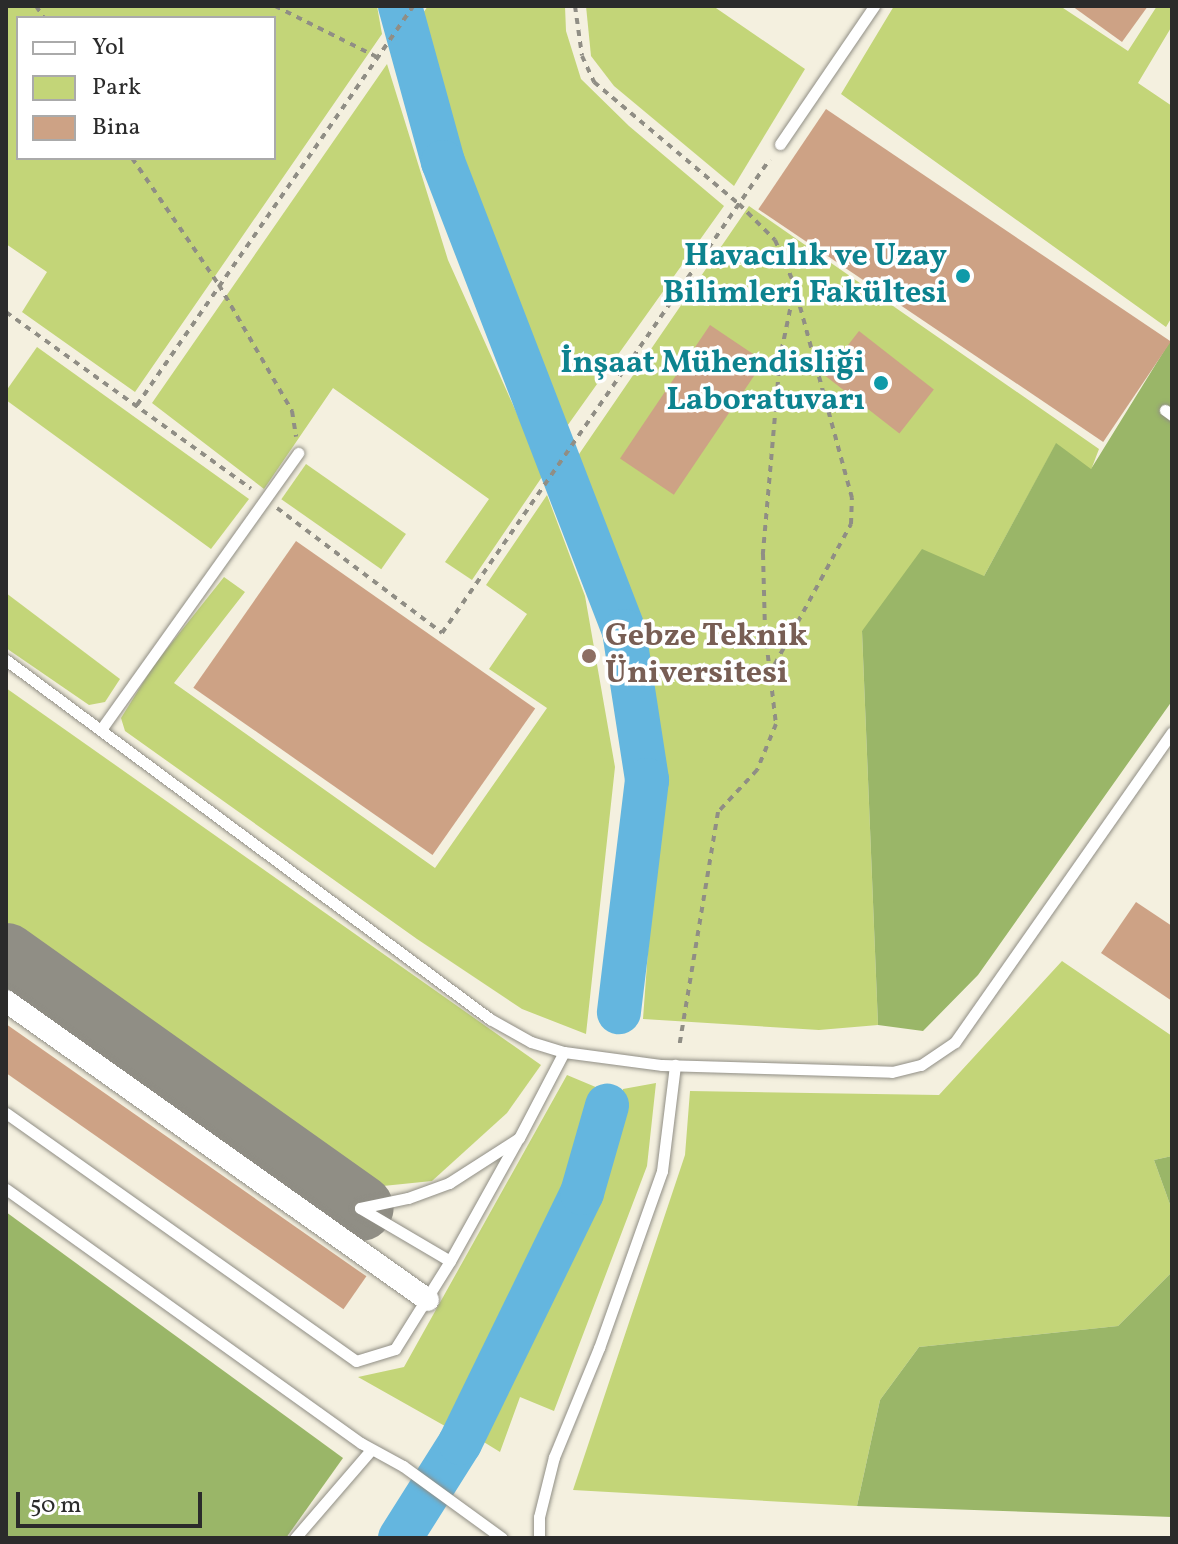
<!DOCTYPE html>
<meta charset="utf-8">
<style>
body{margin:0}
#map{position:relative;width:1178px;height:1544px;overflow:hidden;background:#f4f0df;font-family:Vollkorn,serif}
div>[style]{position:absolute}
.green>*{inset:0;background:#c3d578;transform-origin:0 0}
.forest>*{inset:0;background:#9ab668}
.river>*{height:44px;margin:-22px;padding:0 22px;transform-origin:22px;border-radius:22px;background:#64b6df}
.taxiway>*{height:66px;margin:-33px;padding:0 33px;transform-origin:33px;border-radius:33px;background:#908e85}
.building>*{inset:0;background:#cda285;transform-origin:0 0}
.path>*{height:4px;margin-top:-2px;transform-origin:0;background:repeating-linear-gradient(90deg,#908e85 0 6px,transparent 0 12px)}
.roads{filter:drop-shadow(0 0 2px #908e85) drop-shadow(0 0 2px #908e85)}
.lane>*{height:11px;margin:-5.5px;padding:0 5.5px;transform-origin:5.5px;border-radius:5.5px;background:#fff}
.street>*{height:22px;margin:-11px;padding:0 11px;transform-origin:11px;border-radius:11px;background:#fff}
.dots>*{width:22px;height:22px;translate:-50% -50%;box-sizing:border-box;border:4px solid #fff;border-radius:50%}
span{translate:-50% -50%;white-space:nowrap;text-align:center;line-height:1.15;-webkit-text-stroke:7px #fff;paint-order:stroke}
.culture-label{font-size:32px;color:#0d838f;font-weight:700}
.right{translate:-100% -50%;text-align:right}
.education-label{font-size:32px;color:#785e54;font-weight:700}
.left{translate:0 -50%;text-align:left}
.frame{position:absolute;inset:0;border:8px solid #2b2b2b;pointer-events:none}
.legend{position:absolute;left:16px;top:16px;width:260px;height:144px;box-sizing:border-box;background:#fff;border:2px solid #aaa;margin:0;padding:10px 14px;list-style:none;font-size:24px;color:#2b2b2b}
.legend li{display:flex;align-items:center;gap:16px;height:40px}
.legend b{width:40px;border:2px solid #aaa}
.scale{position:absolute;left:16px;top:1492px;width:186px;height:36px;box-sizing:border-box;border:4px solid #2b2b2b;border-top:0;padding-left:10px;font-size:24px;line-height:28px;white-space:nowrap;color:#2b2b2b;-webkit-text-stroke:6px #fff;paint-order:stroke}
</style>
<div id="map">
<div class="green">
<i style="clip-path:polygon(evenodd,6px 6px,377px 6px,382px 34px,135px 392px,22px 312px,47px 272px,6px 244px,6px 6px,18px 18px,274px 18px,274px 158px,18px 158px,18px 18px)"></i>
<i style="clip-path:polygon(428px 6px,565px 6px,566px 31px,581px 79px,629px 126px,724px 206px,565px 429px,457px 159px,418px 20px)"></i>
<i style="clip-path:polygon(586px 6px,713px 6px,805px 69px,734px 186px,614px 86px,591px 56px)"></i>
<i style="clip-path:polygon(894px 6px,1060px 6px,1128px 51px,1157px 6px,1172px 6px,1172px 26px,1138px 83px,1172px 106px,1172px 317px,1166px 327px,841px 94px)"></i>
<i style="clip-path:polygon(387px 64px,448px 260px,544px 474px,472px 580px,445px 562px,489px 499px,333px 388px,264px 489px,152px 403px)"></i>
<i style="clip-path:polygon(749px 206px,1099px 449px,1091px 470px,1056px 444px,984px 576px,862px 631px,878px 1025px,819px 1030px,643px 1019px,661px 772px,630px 613px,575px 460px)"></i>
<i style="clip-path:polygon(37px 347px,249px 499px,211px 549px,6px 400px,6px 391px)"></i>
<i style="left:306px;top:464px;width:122px;height:43px;rotate:35deg"></i>
<i style="clip-path:polygon(547px 495px,585px 596px,615px 767px,586px 1034px,522px 1009px,417px 939px,125px 731px,121px 718px,154px 665px,224px 577px,245px 592px,174px 683px,435px 868px,547px 708px,489px 669px,527px 614px,486px 585px)"></i>
<i style="clip-path:polygon(6px 593px,120px 679px,105px 702px,89px 705px,6px 648px)"></i>
<i style="clip-path:polygon(6px 688px,541px 1065px,507px 1113px,432px 1181px,383px 1186px,6px 922px)"></i>
<i style="clip-path:polygon(1062px 961px,1172px 1036px,1172px 1156px,1154px 1160px,1172px 1210px,1172px 1272px,1118px 1326px,919px 1347px,880px 1400px,857px 1506px,573px 1490px,685px 1155px,690px 1091px,939px 1095px)"></i>
<i style="clip-path:polygon(567px 1075px,598px 1088px,571px 1186px,452px 1430px,358px 1377px,404px 1367px)"></i>
<i style="clip-path:polygon(656px 1083px,647px 1166px,554px 1411px,520px 1397px,500px 1452px,474px 1436px,613px 1148px,623px 1089px)"></i>
</div>
<div class="forest">
<i style="clip-path:polygon(1172px 338px,1172px 701px,978px 975px,923px 1031px,878px 1025px,862px 631px,922px 549px,984px 576px,1056px 443px,1091px 469px)"></i>
<i style="clip-path:polygon(1172px 1156px,1172px 1210px,1154px 1160px)"></i>
<i style="clip-path:polygon(6px 1212px,343px 1458px,286px 1538px,6px 1538px)"></i>
<i style="clip-path:polygon(1172px 1272px,1172px 1517px,857px 1506px,880px 1400px,919px 1347px,1118px 1326px)"></i>
</div>
<div class="river">
<i style="left:400px;top:6px;width:162px;rotate:74.6deg"></i>
<i style="left:443px;top:162px;width:503px;rotate:68.9deg"></i>
<i style="left:624px;top:631px;width:151px;rotate:81.2deg"></i>
<i style="left:647px;top:780px;width:234px;rotate:96.9deg"></i>
<i style="left:400px;top:1538px;width:112px;rotate:-57.7deg"></i>
<i style="left:460px;top:1443px;width:278px;rotate:-64deg"></i>
<i style="left:582px;top:1193px;width:91px;rotate:-74deg"></i>
</div>
<div class="taxiway">
<i style="left:6px;top:956px;width:435px;rotate:35.4deg"></i>
</div>
<div class="building">
<i style="clip-path:polygon(1072px 6px,1148px 6px,1122px 42px)"></i>
<i style="left:826px;top:109px;width:416px;height:121px;rotate:34deg"></i>
<i style="left:710px;top:325px;width:65px;height:161px;rotate:34deg"></i>
<i style="left:859px;top:331px;width:95px;height:56px;rotate:38deg"></i>
<i style="left:296px;top:541px;width:292px;height:179px;rotate:35deg"></i>
<i style="clip-path:polygon(1136px 902px,1172px 926px,1172px 1001px,1101px 953px)"></i>
<i style="left:6px;top:1024px;width:440px;height:40px;rotate:35deg"></i>
</div>
<div class="path">
<i style="left:36px;top:6px;width:14px;rotate:56deg"></i>
<i style="left:275px;top:6px;width:114px;rotate:26.6deg"></i>
<i style="left:575px;top:6px;width:50px;rotate:82deg"></i>
<i style="left:582px;top:56px;width:29px;rotate:65deg"></i>
<i style="left:594px;top:82px;width:189px;rotate:40.1deg"></i>
<i style="left:739px;top:204px;width:51px;rotate:45deg"></i>
<i style="left:775px;top:240px;width:50px;rotate:66.5deg"></i>
<i style="left:795px;top:286px;width:74px;rotate:101.8deg"></i>
<i style="left:780px;top:358px;width:197px;rotate:95deg"></i>
<i style="left:763px;top:554px;width:77px;rotate:88.5deg"></i>
<i style="left:765px;top:631px;width:94px;rotate:83.3deg"></i>
<i style="left:776px;top:724px;width:50px;rotate:112.4deg"></i>
<i style="left:757px;top:770px;width:57px;rotate:132.9deg"></i>
<i style="left:718px;top:812px;width:238px;rotate:99.4deg"></i>
<i style="left:132px;top:158px;width:154px;rotate:55.6deg"></i>
<i style="left:219px;top:285px;width:146px;rotate:59.9deg"></i>
<i style="left:292px;top:411px;width:26px;rotate:81deg"></i>
<i style="left:6px;top:312px;width:302px;rotate:35.8deg"></i>
<i style="left:137px;top:405px;width:485px;rotate:-55.3deg"></i>
<i style="left:277px;top:508px;width:207px;rotate:37.1deg"></i>
<i style="left:442px;top:633px;width:576px;rotate:-55.32deg"></i>
<i style="left:769px;top:675px;width:172px;rotate:-61.5deg"></i>
<i style="left:851px;top:524px;width:26px;rotate:-88deg"></i>
<i style="left:852px;top:498px;width:218px;rotate:-105.2deg"></i>
</div>
<div class="roads">
<div class="lane">
<i style="left:780px;top:144px;width:167px;rotate:-55.7deg"></i>
<i style="left:1165px;top:410px;width:9px;rotate:36deg"></i>
<i style="left:6px;top:660px;width:603px;rotate:36.57deg"></i>
<i style="left:490px;top:1019px;width:47px;rotate:29.3deg"></i>
<i style="left:531px;top:1042px;width:34px;rotate:17deg"></i>
<i style="left:564px;top:1052px;width:99px;rotate:7.6deg"></i>
<i style="left:662px;top:1065px;width:230px;rotate:1.7deg"></i>
<i style="left:892px;top:1072px;width:30px;rotate:-14deg"></i>
<i style="left:921px;top:1065px;width:41px;rotate:-34.1deg"></i>
<i style="left:955px;top:1042px;width:378px;rotate:-55deg"></i>
<i style="left:102px;top:728px;width:338px;rotate:-54.5deg"></i>
<i style="left:6px;top:1113px;width:429px;rotate:35.3deg"></i>
<i style="left:356px;top:1361px;width:41px;rotate:-17.1deg"></i>
<i style="left:395px;top:1349px;width:104px;rotate:-58deg"></i>
<i style="left:6px;top:1189px;width:437px;rotate:35.6deg"></i>
<i style="left:361px;top:1443px;width:48px;rotate:28.7deg"></i>
<i style="left:403px;top:1466px;width:122px;rotate:36deg"></i>
<i style="left:360px;top:1208px;width:49px;rotate:-11.8deg"></i>
<i style="left:408px;top:1198px;width:44px;rotate:-20.1deg"></i>
<i style="left:449px;top:1183px;width:83px;rotate:-32.7deg"></i>
<i style="left:519px;top:1138px;width:97px;rotate:-62.4deg"></i>
<i style="left:360px;top:1208px;width:104px;rotate:30.5deg"></i>
<i style="left:450px;top:1261px;width:140px;rotate:-60.9deg"></i>
<i style="left:295px;top:1538px;width:116px;rotate:-49.2deg"></i>
<i style="left:539px;top:1538px;width:21px;rotate:-90deg"></i>
<i style="left:539px;top:1517px;width:62px;rotate:-76deg"></i>
<i style="left:554px;top:1457px;width:118px;rotate:-67.6deg"></i>
<i style="left:599px;top:1348px;width:188px;rotate:-70.4deg"></i>
<i style="left:662px;top:1171px;width:107px;rotate:-83deg"></i>
</div>
<div class="street">
<i style="left:6px;top:1001px;width:517px;rotate:35.32deg"></i>
</div>
</div>
<div class="dots">
<i style="left:963px;top:276px;background:#0f9aa8"></i>
<i style="left:881px;top:383px;background:#0f9aa8"></i>
<i style="left:589px;top:656px;background:#8d6e63"></i>
</div>
<div class="culture-label">
<span class="right" style="left:947px;top:276px">Havacılık ve Uzay<br>Bilimleri Fakültesi</span>
<span class="right" style="left:865px;top:383px">İnşaat Mühendisliği<br>Laboratuvarı</span>
</div>
<div class="education-label">
<span class="left" style="left:605px;top:656px">Gebze Teknik<br>Üniversitesi</span>
</div>
<div class="frame"></div>
<ul class="legend">
<li><b style="height:10px;background:#fff"></b>Yol</li>
<li><b style="height:22px;background:#c3d578"></b>Park</li>
<li><b style="height:22px;background:#cda285"></b>Bina</li>
</ul>
<div class="scale">50 m</div>
</div>
